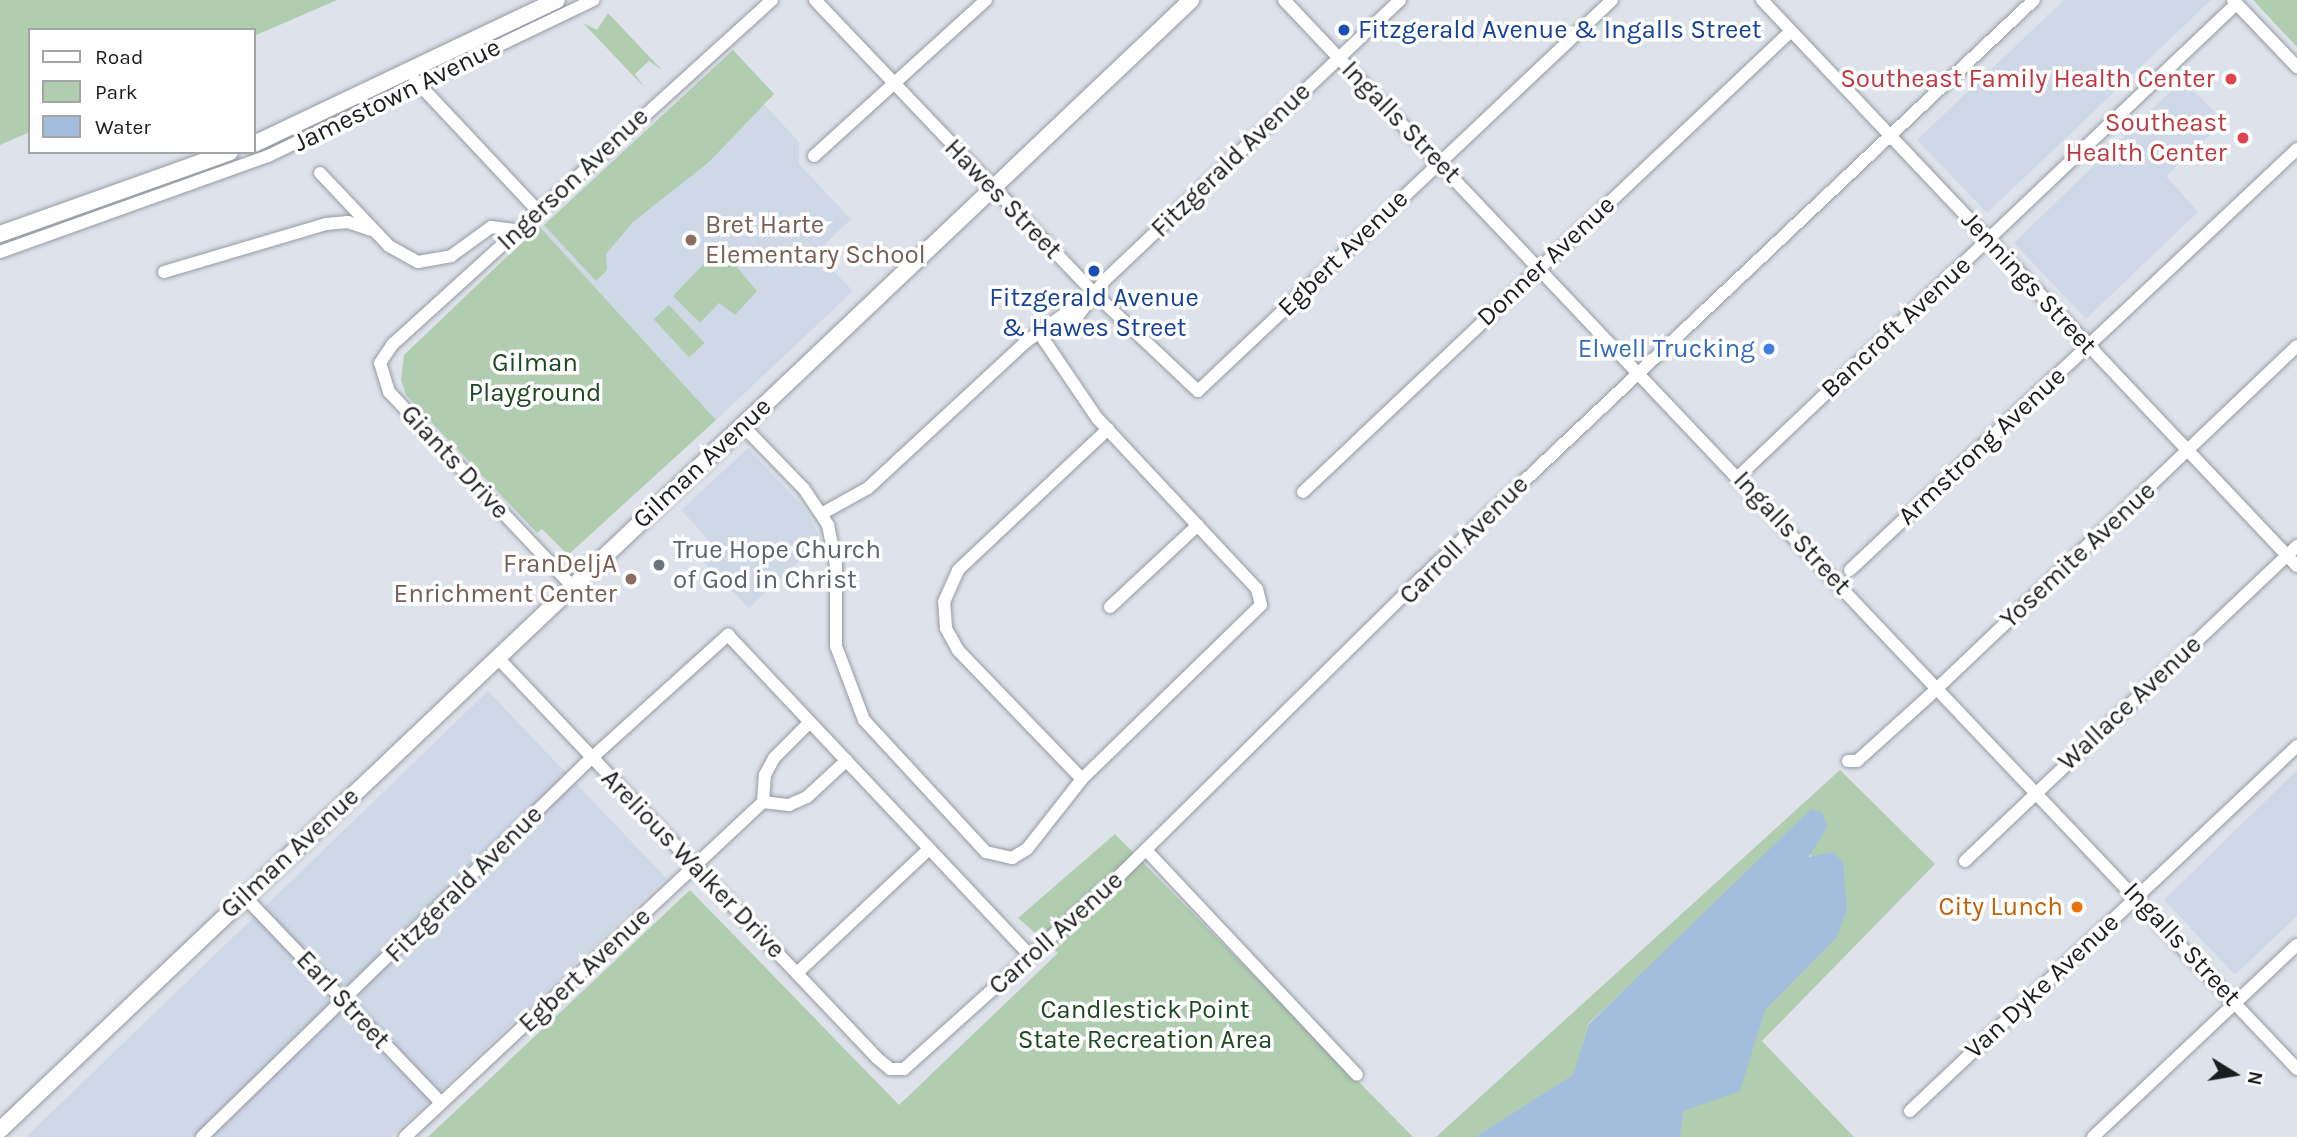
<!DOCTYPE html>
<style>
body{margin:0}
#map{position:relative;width:2297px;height:1137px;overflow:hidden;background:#dee3eb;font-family:Karla,sans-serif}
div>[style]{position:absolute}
.built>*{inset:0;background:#cfd8e7}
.green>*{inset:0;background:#b0cdb0;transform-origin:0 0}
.water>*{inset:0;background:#a3bddc}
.roads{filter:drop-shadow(0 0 2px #969ba3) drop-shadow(0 0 2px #969ba3)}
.minor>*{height:12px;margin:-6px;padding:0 6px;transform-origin:6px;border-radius:6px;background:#fff}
.tertiary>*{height:16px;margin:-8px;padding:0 8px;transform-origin:8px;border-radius:8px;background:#fff}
.dots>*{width:19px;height:19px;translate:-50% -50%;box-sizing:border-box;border:4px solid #fff;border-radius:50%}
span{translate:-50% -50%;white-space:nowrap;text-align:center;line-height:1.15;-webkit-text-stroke:7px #fff;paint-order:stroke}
.transit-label{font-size:26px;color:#164399}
.left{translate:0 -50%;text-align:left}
.health-label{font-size:26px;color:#be3a42}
.right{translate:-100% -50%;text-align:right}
.street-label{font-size:26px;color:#1a1c1f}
.education-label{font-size:26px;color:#785e54}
.shop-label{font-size:26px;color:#366cbe}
.park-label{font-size:26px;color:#1d4920}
.worship-label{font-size:26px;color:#5b616d}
.food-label{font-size:26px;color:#c56008}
.legend{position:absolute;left:28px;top:28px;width:228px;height:126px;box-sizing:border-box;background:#fff;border:2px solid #a3a4a5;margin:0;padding:9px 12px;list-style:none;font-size:21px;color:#1a1c1f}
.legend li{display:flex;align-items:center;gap:14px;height:35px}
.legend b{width:35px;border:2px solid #a3a4a5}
.north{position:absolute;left:2199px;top:1039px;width:70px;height:70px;-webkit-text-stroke:5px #fff;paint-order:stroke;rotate:101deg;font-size:19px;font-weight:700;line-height:28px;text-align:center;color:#1a1c1f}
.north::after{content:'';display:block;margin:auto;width:24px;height:32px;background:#1a1c1f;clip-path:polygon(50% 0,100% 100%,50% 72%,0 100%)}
</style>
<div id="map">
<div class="built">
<i style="clip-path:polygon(2064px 0,2211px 0,1987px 213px,1917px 140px)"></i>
<i style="clip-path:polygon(733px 50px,774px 94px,764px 104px,799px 142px,799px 164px,851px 219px,816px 253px,853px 291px,716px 420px,541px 228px)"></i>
<i style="clip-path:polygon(2183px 79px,2224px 122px,2166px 176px,2198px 212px,2086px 319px,2014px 243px)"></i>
<i style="clip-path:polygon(748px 448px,806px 510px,821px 541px,749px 608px,703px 562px,716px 548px,681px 510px)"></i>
<i style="clip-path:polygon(488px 691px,666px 878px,391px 1137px,26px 1137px)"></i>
<i style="clip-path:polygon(2297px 770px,2297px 916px,2235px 975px,2164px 900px)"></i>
</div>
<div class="green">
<i style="clip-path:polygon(0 0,337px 0,254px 36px,254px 30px,30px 30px,30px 132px,0 145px)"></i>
<i style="clip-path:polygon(2253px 0,2297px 0,2297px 47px)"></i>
<i style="clip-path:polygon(608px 13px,662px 70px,649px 61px,635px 74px,644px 87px,583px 23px,597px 30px)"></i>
<i style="clip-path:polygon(733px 50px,774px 94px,709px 162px,633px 222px,606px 254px,607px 270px,596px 281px,544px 225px)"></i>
<i style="clip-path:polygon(539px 226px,716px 420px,568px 555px,542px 529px,537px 533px,406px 395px,401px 380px,404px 355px)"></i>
<i style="clip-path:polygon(720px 247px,757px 291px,735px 315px,719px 303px,700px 323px,673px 296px)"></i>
<i style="left:669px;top:305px;width:52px;height:21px;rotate:47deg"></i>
<i style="clip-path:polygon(1840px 770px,1935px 864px,1762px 1041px,1854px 1137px,1641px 1137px,1820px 863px,1789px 837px,1589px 1023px,1574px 1075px,1475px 1137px,1436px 1137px)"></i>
<i style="clip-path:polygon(1115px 834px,1413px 1137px,428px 1137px,690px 890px,899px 1105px,1058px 953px,1018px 918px)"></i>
</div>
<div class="water">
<i style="clip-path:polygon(1811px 809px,1822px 812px,1827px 827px,1809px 857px,1833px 852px,1843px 862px,1847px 908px,1837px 937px,1765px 1010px,1740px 1091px,1683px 1111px,1680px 1137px,1475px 1137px,1573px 1075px,1589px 1024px)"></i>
</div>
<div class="roads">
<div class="minor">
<i style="left:815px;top:0;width:405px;rotate:46.4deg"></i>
<i style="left:1094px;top:293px;width:143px;rotate:43.3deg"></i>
<i style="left:1198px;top:391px;width:569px;rotate:-43.36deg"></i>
<i style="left:1284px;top:0;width:1473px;rotate:46.54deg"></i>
<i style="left:1762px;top:0;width:779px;rotate:46.61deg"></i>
<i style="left:2233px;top:0;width:93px;rotate:46.3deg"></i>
<i style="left:415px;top:80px;width:181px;rotate:46.8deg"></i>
<i style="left:814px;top:156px;width:232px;rotate:-42.2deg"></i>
<i style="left:320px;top:173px;width:100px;rotate:46.6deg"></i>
<i style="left:389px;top:246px;width:33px;rotate:29deg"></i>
<i style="left:418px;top:262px;width:34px;rotate:-10deg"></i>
<i style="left:451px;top:256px;width:49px;rotate:-35.9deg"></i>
<i style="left:491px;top:227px;width:26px;rotate:7deg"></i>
<i style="left:0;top:252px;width:285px;rotate:-19.7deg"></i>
<i style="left:268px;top:156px;width:361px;rotate:-25.6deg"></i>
<i style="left:164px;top:272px;width:169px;rotate:-16.5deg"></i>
<i style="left:326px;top:224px;width:22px;rotate:-5deg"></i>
<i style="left:348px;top:222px;width:24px;rotate:19deg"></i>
<i style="left:1040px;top:334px;width:41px;rotate:-24.7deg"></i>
<i style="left:1077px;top:317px;width:45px;rotate:-53.1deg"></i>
<i style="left:1104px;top:281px;width:408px;rotate:-43.5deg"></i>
<i style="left:742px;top:425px;width:89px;rotate:45.9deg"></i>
<i style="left:804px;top:489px;width:43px;rotate:56.3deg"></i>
<i style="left:828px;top:525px;width:41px;rotate:78.7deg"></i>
<i style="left:836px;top:565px;width:81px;rotate:90deg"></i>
<i style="left:836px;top:646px;width:79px;rotate:69.3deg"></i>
<i style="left:864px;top:720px;width:180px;rotate:47.3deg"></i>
<i style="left:986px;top:852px;width:27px;rotate:13deg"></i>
<i style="left:1012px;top:858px;width:17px;rotate:-31deg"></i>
<i style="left:1027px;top:849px;width:89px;rotate:-51.8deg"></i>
<i style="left:1082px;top:779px;width:250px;rotate:-44.2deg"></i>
<i style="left:1261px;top:605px;width:16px;rotate:-104deg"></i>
<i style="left:1257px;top:589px;width:234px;rotate:-133.1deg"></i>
<i style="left:1097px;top:418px;width:102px;rotate:-124.2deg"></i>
<i style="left:1739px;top:476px;width:685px;rotate:-43.52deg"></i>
<i style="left:1303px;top:492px;width:670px;rotate:-43.37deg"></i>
<i style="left:823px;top:513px;width:51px;rotate:-29.1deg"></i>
<i style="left:868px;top:488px;width:217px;rotate:-42.8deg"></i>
<i style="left:1027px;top:341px;width:81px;rotate:-35.5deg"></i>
<i style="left:1850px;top:570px;width:614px;rotate:-43.28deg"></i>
<i style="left:571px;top:585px;width:265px;rotate:-133.3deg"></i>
<i style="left:389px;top:392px;width:30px;rotate:-107deg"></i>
<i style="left:380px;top:363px;width:23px;rotate:-56deg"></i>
<i style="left:393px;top:344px;width:512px;rotate:-42.23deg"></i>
<i style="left:1110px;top:607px;width:120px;rotate:-43deg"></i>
<i style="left:497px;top:657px;width:552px;rotate:46.54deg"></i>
<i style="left:877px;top:1058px;width:17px;rotate:40deg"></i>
<i style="left:890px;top:1069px;width:14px"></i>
<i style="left:904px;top:1069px;width:290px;rotate:-41.9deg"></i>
<i style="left:1120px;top:875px;width:413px;rotate:-44.6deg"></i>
<i style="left:1414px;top:585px;width:852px;rotate:-43.34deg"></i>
<i style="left:1848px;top:761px;width:9px"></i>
<i style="left:1857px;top:761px;width:96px;rotate:-42deg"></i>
<i style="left:1928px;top:697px;width:509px;rotate:-43.57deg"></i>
<i style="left:1082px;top:779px;width:179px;rotate:-133.9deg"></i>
<i style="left:958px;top:650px;width:25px;rotate:-119deg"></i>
<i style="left:946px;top:628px;width:26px;rotate:-94deg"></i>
<i style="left:944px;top:602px;width:35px;rotate:-66deg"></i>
<i style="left:958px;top:570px;width:206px;rotate:-43.2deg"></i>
<i style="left:763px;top:802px;width:26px;rotate:7deg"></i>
<i style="left:789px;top:805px;width:20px;rotate:-24deg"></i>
<i style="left:807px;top:797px;width:54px;rotate:-42.8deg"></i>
<i style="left:763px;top:802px;width:27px;rotate:-86deg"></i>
<i style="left:765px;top:775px;width:19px;rotate:-62deg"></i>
<i style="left:774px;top:758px;width:49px;rotate:-45deg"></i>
<i style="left:1146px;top:850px;width:308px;rotate:46.8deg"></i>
<i style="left:1965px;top:861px;width:458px;rotate:-43.5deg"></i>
<i style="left:245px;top:897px;width:284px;rotate:46.4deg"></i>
<i style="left:797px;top:973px;width:180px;rotate:-43.2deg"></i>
<i style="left:1910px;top:1111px;width:532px;rotate:-43.32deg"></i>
<i style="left:202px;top:1137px;width:535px;rotate:-44.24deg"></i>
<i style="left:585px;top:764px;width:193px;rotate:-42.1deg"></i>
<i style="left:728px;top:635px;width:440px;rotate:46.7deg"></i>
<i style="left:405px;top:1137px;width:490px;rotate:-43.1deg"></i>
<i style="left:2093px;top:1137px;width:280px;rotate:-43.3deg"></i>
</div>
<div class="tertiary">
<i style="left:254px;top:144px;width:335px;rotate:-25.4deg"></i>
<i style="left:0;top:234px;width:244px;rotate:-19.6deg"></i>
<i style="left:0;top:1130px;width:1642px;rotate:-43.49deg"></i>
</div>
</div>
<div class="dots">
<i style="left:1344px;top:30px;background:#1a4fb4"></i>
<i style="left:2231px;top:79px;background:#e0444e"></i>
<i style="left:2243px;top:138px;background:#e0444e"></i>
<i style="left:691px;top:240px;background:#8d6e63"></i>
<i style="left:1094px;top:271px;background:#1a4fb4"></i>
<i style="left:1769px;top:349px;background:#3f7fe0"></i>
<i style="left:659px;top:565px;background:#6b7280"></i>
<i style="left:631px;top:579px;background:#8d6e63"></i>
<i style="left:2077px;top:907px;background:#e8710a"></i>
</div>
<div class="transit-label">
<span class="left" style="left:1358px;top:30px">Fitzgerald Avenue &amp; Ingalls Street</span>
<span style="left:1094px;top:313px">Fitzgerald Avenue<br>&amp; Hawes Street</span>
</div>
<div class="health-label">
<span class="right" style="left:2215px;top:79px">Southeast Family Health Center</span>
<span class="right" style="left:2227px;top:138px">Southeast<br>Health Center</span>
</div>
<div class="street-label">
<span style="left:397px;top:95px;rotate:-26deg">Jamestown Avenue</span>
<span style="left:1401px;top:122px;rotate:46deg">Ingalls Street</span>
<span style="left:1231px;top:160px;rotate:-44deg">Fitzgerald Avenue</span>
<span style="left:573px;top:179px;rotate:-43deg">Ingerson Avenue</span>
<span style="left:1003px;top:199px;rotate:46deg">Hawes Street</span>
<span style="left:1343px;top:253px;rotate:-44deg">Egbert Avenue</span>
<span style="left:1546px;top:261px;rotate:-43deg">Donner Avenue</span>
<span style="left:2029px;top:283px;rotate:47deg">Jennings Street</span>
<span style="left:1896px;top:327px;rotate:-43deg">Bancroft Avenue</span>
<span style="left:1982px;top:446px;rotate:-43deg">Armstrong Avenue</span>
<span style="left:455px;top:462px;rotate:47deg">Giants Drive</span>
<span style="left:702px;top:463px;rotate:-43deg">Gilman Avenue</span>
<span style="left:1792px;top:533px;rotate:47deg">Ingalls Street</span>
<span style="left:1464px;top:540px;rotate:-45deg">Carroll Avenue</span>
<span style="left:2078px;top:555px;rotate:-43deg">Yosemite Avenue</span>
<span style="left:2130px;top:703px;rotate:-43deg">Wallace Avenue</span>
<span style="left:290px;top:853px;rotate:-43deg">Gilman Avenue</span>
<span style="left:693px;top:864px;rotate:46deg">Arelious Walker Drive</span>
<span style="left:464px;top:884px;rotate:-45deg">Fitzgerald Avenue</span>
<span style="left:1056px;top:933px;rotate:-42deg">Carroll Avenue</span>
<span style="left:2182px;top:944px;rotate:47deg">Ingalls Street</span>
<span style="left:585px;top:970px;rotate:-43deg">Egbert Avenue</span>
<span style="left:2042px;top:986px;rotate:-43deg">Van Dyke Avenue</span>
<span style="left:343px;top:1000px;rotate:47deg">Earl Street</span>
</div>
<div class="education-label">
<span class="left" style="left:705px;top:240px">Bret Harte<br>Elementary School</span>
<span class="right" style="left:617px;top:579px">FranDeljA<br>Enrichment Center</span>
</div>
<div class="shop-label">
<span class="right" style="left:1755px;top:349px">Elwell Trucking</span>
</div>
<div class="park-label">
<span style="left:535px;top:378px">Gilman<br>Playground</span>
<span style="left:1145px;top:1025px">Candlestick Point<br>State Recreation Area</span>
</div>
<div class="worship-label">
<span class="left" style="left:673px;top:565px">True Hope Church<br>of God in Christ</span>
</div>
<div class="food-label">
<span class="right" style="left:2063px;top:907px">City Lunch</span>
</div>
<ul class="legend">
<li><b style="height:9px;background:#fff"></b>Road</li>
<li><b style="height:19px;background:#b0cdb0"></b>Park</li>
<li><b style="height:19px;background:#a3bddc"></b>Water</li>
</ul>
<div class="north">N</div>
</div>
